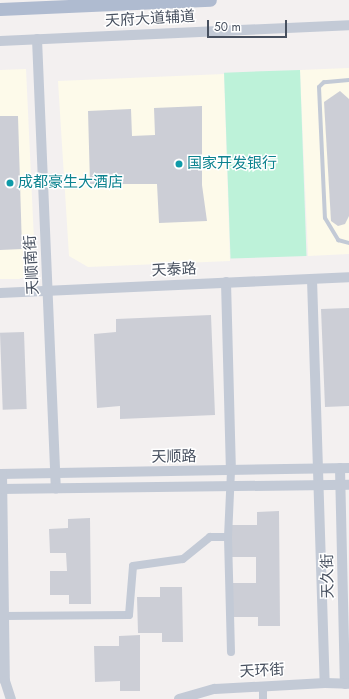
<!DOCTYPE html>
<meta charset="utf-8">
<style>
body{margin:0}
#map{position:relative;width:349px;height:699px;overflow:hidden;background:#f3f0f0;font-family:Jost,"Noto Sans SC",sans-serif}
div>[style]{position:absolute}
.commercial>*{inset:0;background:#fdfaea}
.green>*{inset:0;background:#bdf2d9;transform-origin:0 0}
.building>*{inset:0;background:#ccced6;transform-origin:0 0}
.service>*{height:4px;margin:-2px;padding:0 2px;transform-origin:2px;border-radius:2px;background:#c3cad6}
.minor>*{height:8px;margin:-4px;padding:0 4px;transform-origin:4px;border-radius:4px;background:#c3cad6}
.tertiary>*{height:10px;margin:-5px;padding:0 5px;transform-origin:5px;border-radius:5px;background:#c3cad6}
.primary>*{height:13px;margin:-6.5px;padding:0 6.5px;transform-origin:6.5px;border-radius:6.5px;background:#afbbd0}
.dots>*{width:11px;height:11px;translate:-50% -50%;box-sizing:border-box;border:2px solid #fff;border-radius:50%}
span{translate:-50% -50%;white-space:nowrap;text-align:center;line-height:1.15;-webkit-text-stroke:3px #fff;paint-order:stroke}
.street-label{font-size:15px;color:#47505f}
.culture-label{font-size:15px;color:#0d838f}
.left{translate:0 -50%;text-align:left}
.scale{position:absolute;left:207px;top:20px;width:80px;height:18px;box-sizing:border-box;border:2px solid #47505f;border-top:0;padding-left:5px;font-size:12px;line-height:14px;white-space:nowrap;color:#47505f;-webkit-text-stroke:3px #fff;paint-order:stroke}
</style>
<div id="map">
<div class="commercial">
<i style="clip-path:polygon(349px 68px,349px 254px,308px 256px,300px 70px)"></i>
<i style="clip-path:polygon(26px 69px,35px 262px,32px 274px,19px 279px,0 279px,0 70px)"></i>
<i style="clip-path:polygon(224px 74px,230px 261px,88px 267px,69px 256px,58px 81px)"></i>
</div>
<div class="green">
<i style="left:300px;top:70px;width:186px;height:76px;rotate:88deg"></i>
</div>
<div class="building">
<i style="clip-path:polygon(340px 91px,349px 99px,349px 216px,345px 224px,338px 226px,331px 221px,324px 102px)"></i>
<i style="clip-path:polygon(202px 106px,202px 185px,207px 221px,159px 223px,157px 184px,90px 184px,88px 111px,131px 109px,132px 136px,155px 135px,154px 108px)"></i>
<i style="clip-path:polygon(0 116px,18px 116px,22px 249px,0 250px)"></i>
<i style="clip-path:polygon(349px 308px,349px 406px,325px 407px,321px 309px)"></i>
<i style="clip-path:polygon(211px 315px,215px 415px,120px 419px,120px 406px,97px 408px,94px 334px,116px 332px,116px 319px)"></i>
<i style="left:24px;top:332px;width:77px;height:24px;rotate:88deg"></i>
<i style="clip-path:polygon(279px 511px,280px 626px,258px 626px,258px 617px,233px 617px,233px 583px,256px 583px,256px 557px,231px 557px,230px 525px,257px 525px,257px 512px)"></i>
<i style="clip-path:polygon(90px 518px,91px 604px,69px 604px,69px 595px,50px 595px,50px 571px,67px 571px,66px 553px,50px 553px,49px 529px,68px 528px,68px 519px)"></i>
<i style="clip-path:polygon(160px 587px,182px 587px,183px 642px,162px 642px,162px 633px,138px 633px,137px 597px,160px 597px)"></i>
<i style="clip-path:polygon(140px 635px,140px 691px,120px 691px,120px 681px,95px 682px,94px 646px,119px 646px,119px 636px)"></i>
</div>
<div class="service">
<i style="left:349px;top:80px;width:25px;rotate:175deg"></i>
<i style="left:324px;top:82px;width:7px;rotate:135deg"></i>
<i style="left:319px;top:87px;width:131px;rotate:87.4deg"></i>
<i style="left:325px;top:218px;width:26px;rotate:59deg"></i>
<i style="left:338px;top:240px;width:11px;rotate:15deg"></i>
</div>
<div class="minor">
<i style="left:4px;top:616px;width:125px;rotate:-0.5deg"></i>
<i style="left:129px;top:615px;width:49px;rotate:-85.3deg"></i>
<i style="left:133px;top:566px;width:50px;rotate:-8deg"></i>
<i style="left:183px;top:559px;width:35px;rotate:-39deg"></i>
<i style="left:210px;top:537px;width:18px"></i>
<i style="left:231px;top:652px;width:115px;rotate:-91.5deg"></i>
<i style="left:228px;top:537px;width:66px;rotate:-87.4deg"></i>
<i style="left:263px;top:699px;width:13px;rotate:-90deg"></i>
</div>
<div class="tertiary">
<i style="left:37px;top:39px;width:450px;rotate:87.6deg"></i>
<i style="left:0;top:41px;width:349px;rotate:-2.6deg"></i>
<i style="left:312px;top:279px;width:404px;rotate:88.2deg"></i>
<i style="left:226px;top:282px;width:189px;rotate:88.5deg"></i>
<i style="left:0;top:293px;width:349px;rotate:-2.6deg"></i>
<i style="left:340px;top:468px;width:216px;rotate:88.7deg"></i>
<i style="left:0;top:474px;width:349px;rotate:-1deg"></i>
<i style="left:2px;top:474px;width:207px;rotate:89.2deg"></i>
<i style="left:5px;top:681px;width:19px;rotate:72deg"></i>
<i style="left:0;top:489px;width:349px;rotate:-0.7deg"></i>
<i style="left:179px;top:699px;width:37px;rotate:-16deg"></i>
<i style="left:215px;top:689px;width:110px;rotate:-3.1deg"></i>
<i style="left:325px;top:683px;width:24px;rotate:2deg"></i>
</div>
<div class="primary">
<i style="left:0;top:9px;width:210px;rotate:-2.5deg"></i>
</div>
<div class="dots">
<i style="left:179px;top:164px;background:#0f9aa8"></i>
<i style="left:10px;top:183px;background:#0f9aa8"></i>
</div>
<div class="street-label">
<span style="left:150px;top:19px;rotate:-3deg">天府大道辅道</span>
<span style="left:32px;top:265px;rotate:-93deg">天顺南街</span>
<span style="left:174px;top:270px;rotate:-3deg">天泰路</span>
<span style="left:174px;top:457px;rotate:-1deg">天顺路</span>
<span style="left:328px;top:576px;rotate:-91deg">天久街</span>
<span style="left:262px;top:671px;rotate:-3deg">天环街</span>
</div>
<div class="culture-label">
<span class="left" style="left:187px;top:164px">国家开发银行</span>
<span class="left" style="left:18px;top:183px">成都豪生大酒店</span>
</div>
<div class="scale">50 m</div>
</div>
